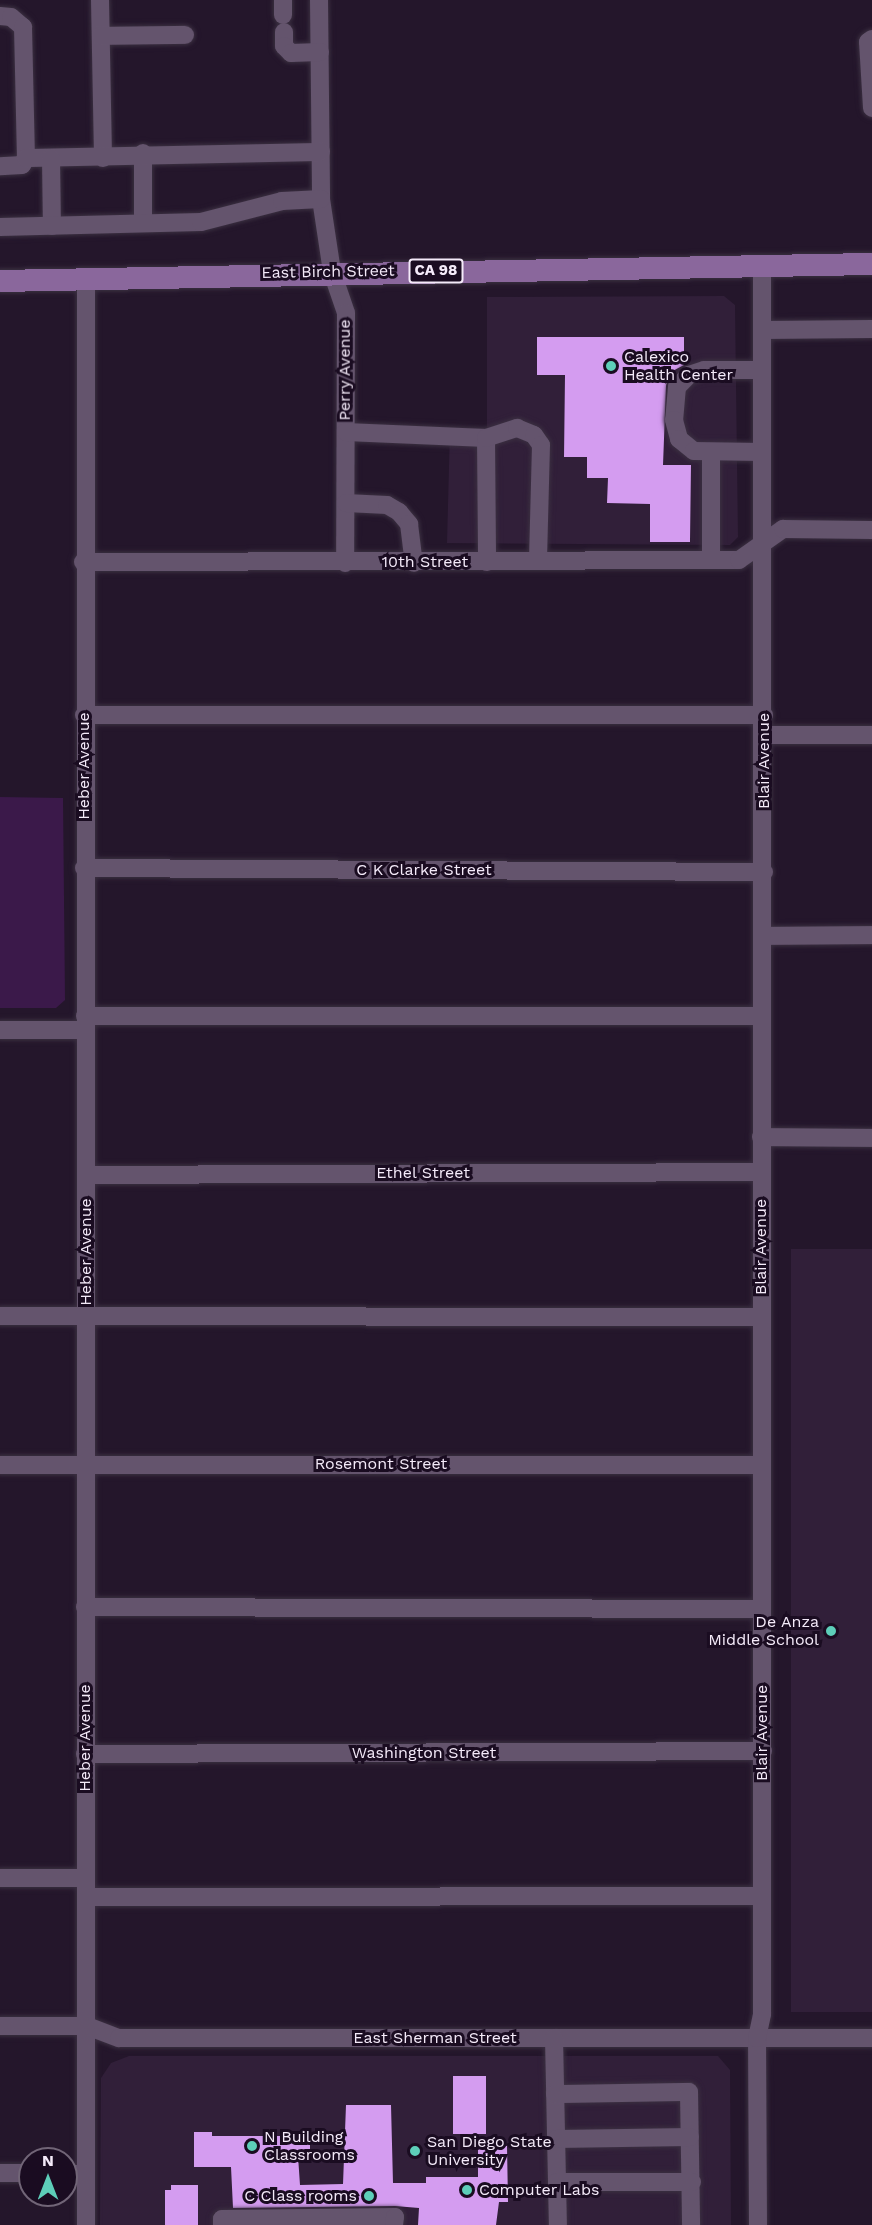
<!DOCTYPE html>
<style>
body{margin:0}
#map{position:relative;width:872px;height:2225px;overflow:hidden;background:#24162b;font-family:"Work Sans",sans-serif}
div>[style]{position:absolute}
.built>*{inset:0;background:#311f39;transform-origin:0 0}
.green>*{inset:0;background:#3b194a}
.building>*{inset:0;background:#d49cf0;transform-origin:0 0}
.roads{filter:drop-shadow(0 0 2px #3b3041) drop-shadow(0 0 2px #3b3041)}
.minor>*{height:18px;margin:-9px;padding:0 9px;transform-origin:9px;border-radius:9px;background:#64546d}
.major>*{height:22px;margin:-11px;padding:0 11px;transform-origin:11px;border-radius:11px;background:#8a679c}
.dots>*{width:16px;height:16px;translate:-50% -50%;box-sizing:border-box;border:3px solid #1a0c21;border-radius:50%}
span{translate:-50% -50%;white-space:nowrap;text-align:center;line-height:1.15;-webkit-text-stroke:6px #1a0c21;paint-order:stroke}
.shield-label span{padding:2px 4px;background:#1a0c21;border:2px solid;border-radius:4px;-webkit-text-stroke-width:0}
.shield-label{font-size:15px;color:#f4eaf9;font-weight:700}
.street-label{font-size:16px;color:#f4eaf9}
.poi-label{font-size:16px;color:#f4eaf9}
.left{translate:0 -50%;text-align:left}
.right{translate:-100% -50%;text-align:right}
.north{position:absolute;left:18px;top:2147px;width:60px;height:60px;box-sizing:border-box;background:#1a0c21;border:2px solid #716577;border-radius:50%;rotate:0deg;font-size:16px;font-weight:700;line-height:24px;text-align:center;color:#f4eaf9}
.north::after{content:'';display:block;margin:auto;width:21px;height:27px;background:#5dceb9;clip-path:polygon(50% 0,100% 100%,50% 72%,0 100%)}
</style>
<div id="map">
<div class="built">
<i style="clip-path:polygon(724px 296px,735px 305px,738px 537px,730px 545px,447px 543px,450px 428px,487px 428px,487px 297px)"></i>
<i style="left:872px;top:1249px;width:763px;height:81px;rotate:90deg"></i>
<i style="clip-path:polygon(129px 2056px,718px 2056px,730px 2070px,731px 2225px,100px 2225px,101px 2078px,111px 2063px)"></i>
</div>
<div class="green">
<i style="clip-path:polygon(0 797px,63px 798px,65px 1000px,56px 1008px,0 1008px)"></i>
</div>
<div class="building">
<i style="clip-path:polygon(537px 337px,684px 337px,684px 365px,669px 373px,666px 386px,663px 465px,691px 465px,690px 542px,650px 542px,650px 504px,607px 503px,608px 478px,587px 478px,587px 457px,564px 457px,565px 375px,537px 375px)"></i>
<i style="left:453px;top:2076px;width:33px;height:58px"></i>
<i style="clip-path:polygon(346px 2105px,391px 2105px,393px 2183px,426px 2183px,426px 2177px,478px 2177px,478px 2147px,507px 2146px,508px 2202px,499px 2202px,496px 2225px,418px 2225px,419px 2208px,395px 2206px,233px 2208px,231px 2167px,194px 2167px,194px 2132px,212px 2132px,212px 2136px,310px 2136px,310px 2156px,298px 2156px,300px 2185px,343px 2184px)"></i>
<i style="clip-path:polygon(171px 2185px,198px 2185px,198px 2225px,165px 2225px,165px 2190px,171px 2190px)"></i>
</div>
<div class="roads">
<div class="minor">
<i style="left:100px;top:0;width:158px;rotate:88.9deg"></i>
<i style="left:283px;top:0;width:15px;rotate:90deg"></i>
<i style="left:319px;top:0;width:199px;rotate:89.4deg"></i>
<i style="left:321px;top:199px;width:74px;rotate:81.4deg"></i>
<i style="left:332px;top:272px;width:43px;rotate:71.1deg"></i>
<i style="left:346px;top:313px;width:250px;rotate:90.2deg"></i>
<i style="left:0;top:16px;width:11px;rotate:5deg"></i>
<i style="left:11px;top:17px;width:16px;rotate:40deg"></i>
<i style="left:23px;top:27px;width:131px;rotate:88.7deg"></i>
<i style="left:26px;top:158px;width:8px;rotate:120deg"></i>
<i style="left:22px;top:165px;width:22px;rotate:177deg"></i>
<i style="left:284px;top:32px;width:14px;rotate:90deg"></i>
<i style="left:284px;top:46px;width:10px;rotate:45deg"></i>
<i style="left:291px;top:53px;width:29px;rotate:-2deg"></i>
<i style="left:101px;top:36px;width:84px;rotate:-0.7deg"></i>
<i style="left:872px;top:39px;width:5px;rotate:143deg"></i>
<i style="left:868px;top:42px;width:66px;rotate:86.5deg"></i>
<i style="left:143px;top:153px;width:70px;rotate:90deg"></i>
<i style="left:26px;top:158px;width:295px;rotate:-1.2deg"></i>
<i style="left:51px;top:158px;width:68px;rotate:89.2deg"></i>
<i style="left:0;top:227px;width:201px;rotate:-1.4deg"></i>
<i style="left:201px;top:222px;width:84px;rotate:-14.5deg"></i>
<i style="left:282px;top:201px;width:39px;rotate:-3deg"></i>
<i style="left:762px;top:330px;width:110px;rotate:-0.5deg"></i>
<i style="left:762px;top:370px;width:58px;rotate:180deg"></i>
<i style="left:704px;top:370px;width:16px;rotate:162deg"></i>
<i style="left:689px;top:375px;width:17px;rotate:135deg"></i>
<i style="left:677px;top:387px;width:33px;rotate:95deg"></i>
<i style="left:674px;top:420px;width:20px;rotate:75deg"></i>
<i style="left:679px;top:439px;width:19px;rotate:39deg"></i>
<i style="left:694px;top:451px;width:68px;rotate:0.8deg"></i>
<i style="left:346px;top:432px;width:140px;rotate:2.5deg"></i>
<i style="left:486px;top:438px;width:124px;rotate:89.5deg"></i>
<i style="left:486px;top:438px;width:33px;rotate:-18deg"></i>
<i style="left:517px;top:428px;width:18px;rotate:22deg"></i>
<i style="left:534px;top:435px;width:12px;rotate:55deg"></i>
<i style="left:541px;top:445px;width:116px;rotate:91.5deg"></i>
<i style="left:346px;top:503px;width:41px;rotate:2.8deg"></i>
<i style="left:387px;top:505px;width:14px;rotate:30deg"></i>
<i style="left:399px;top:512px;width:16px;rotate:50deg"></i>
<i style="left:409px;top:524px;width:39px;rotate:83deg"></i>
<i style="left:711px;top:560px;width:108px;rotate:-90deg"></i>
<i style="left:83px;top:562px;width:656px;rotate:-0.17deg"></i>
<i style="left:739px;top:560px;width:54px;rotate:-35.2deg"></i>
<i style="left:783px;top:529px;width:89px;rotate:0.6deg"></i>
<i style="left:84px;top:715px;width:680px"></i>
<i style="left:764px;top:735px;width:108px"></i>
<i style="left:84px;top:868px;width:680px;rotate:0.34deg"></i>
<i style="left:763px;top:936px;width:109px;rotate:-0.5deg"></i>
<i style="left:85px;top:1016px;width:677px"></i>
<i style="left:0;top:1030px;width:86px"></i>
<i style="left:761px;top:1137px;width:111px;rotate:0.5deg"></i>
<i style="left:86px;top:1175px;width:675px;rotate:-0.25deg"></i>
<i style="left:0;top:1316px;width:761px;rotate:0.08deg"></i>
<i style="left:0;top:1465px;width:762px"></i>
<i style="left:85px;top:1607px;width:677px;rotate:0.17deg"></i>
<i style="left:85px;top:1754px;width:678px;rotate:-0.25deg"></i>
<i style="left:0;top:1878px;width:86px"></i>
<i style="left:86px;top:1897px;width:676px;rotate:-0.08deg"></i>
<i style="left:0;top:2026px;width:87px"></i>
<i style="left:87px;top:2026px;width:34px;rotate:21deg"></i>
<i style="left:119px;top:2038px;width:753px"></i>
<i style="left:554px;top:2038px;width:187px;rotate:88.8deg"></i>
<i style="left:555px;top:2094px;width:134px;rotate:-0.9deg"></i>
<i style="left:689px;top:2092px;width:133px;rotate:89.1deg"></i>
<i style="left:556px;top:2139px;width:134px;rotate:-0.9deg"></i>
<i style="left:0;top:2173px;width:30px"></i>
<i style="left:66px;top:2174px;width:20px"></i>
<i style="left:557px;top:2182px;width:135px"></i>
<i style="left:86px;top:2225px;width:1947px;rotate:-90deg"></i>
<i style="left:222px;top:2225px;width:6px;rotate:-90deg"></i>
<i style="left:222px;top:2219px;width:173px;rotate:-0.7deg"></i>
<i style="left:395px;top:2217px;width:8px;rotate:97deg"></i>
<i style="left:758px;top:2225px;width:187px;rotate:-90.3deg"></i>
<i style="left:757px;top:2038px;width:25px;rotate:-78deg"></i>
<i style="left:762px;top:2014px;width:1746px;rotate:-90deg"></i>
</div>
<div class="major">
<i style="left:0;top:281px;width:872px;rotate:-1.12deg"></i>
</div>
</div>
<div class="dots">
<i style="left:611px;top:366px;background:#5dceb9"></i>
<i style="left:831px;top:1631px;background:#5dceb9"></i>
<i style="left:252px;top:2146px;background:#5dceb9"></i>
<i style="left:415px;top:2151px;background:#5dceb9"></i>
<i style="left:467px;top:2190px;background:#5dceb9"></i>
<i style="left:369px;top:2196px;background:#5dceb9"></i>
</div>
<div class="shield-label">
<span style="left:436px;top:271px">CA 98</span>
</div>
<div class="street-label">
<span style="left:328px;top:272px;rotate:-1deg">East Birch Street</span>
<span style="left:345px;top:370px;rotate:-90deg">Perry Avenue</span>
<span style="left:425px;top:562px">10th Street</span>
<span style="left:764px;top:761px;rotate:-90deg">Blair Avenue</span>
<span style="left:84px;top:766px;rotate:-90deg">Heber Avenue</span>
<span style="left:424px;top:870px">C K Clarke Street</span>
<span style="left:423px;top:1173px">Ethel Street</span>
<span style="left:761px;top:1247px;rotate:-90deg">Blair Avenue</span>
<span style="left:86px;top:1252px;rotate:-90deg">Heber Avenue</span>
<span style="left:381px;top:1464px">Rosemont Street</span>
<span style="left:762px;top:1733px;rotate:-90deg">Blair Avenue</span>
<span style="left:85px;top:1738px;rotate:-90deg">Heber Avenue</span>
<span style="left:424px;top:1753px">Washington Street</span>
<span style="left:435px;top:2038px">East Sherman Street</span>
</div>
<div class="poi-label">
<span class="left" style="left:624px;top:366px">Calexico<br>Health Center</span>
<span class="right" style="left:819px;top:1631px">De Anza<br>Middle School</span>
<span class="left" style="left:264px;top:2146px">N Building<br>Classrooms</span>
<span class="left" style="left:427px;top:2151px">San Diego State<br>University</span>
<span class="left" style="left:479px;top:2190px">Computer Labs</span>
<span class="right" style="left:357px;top:2196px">C Class rooms</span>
</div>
<div class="north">N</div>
</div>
